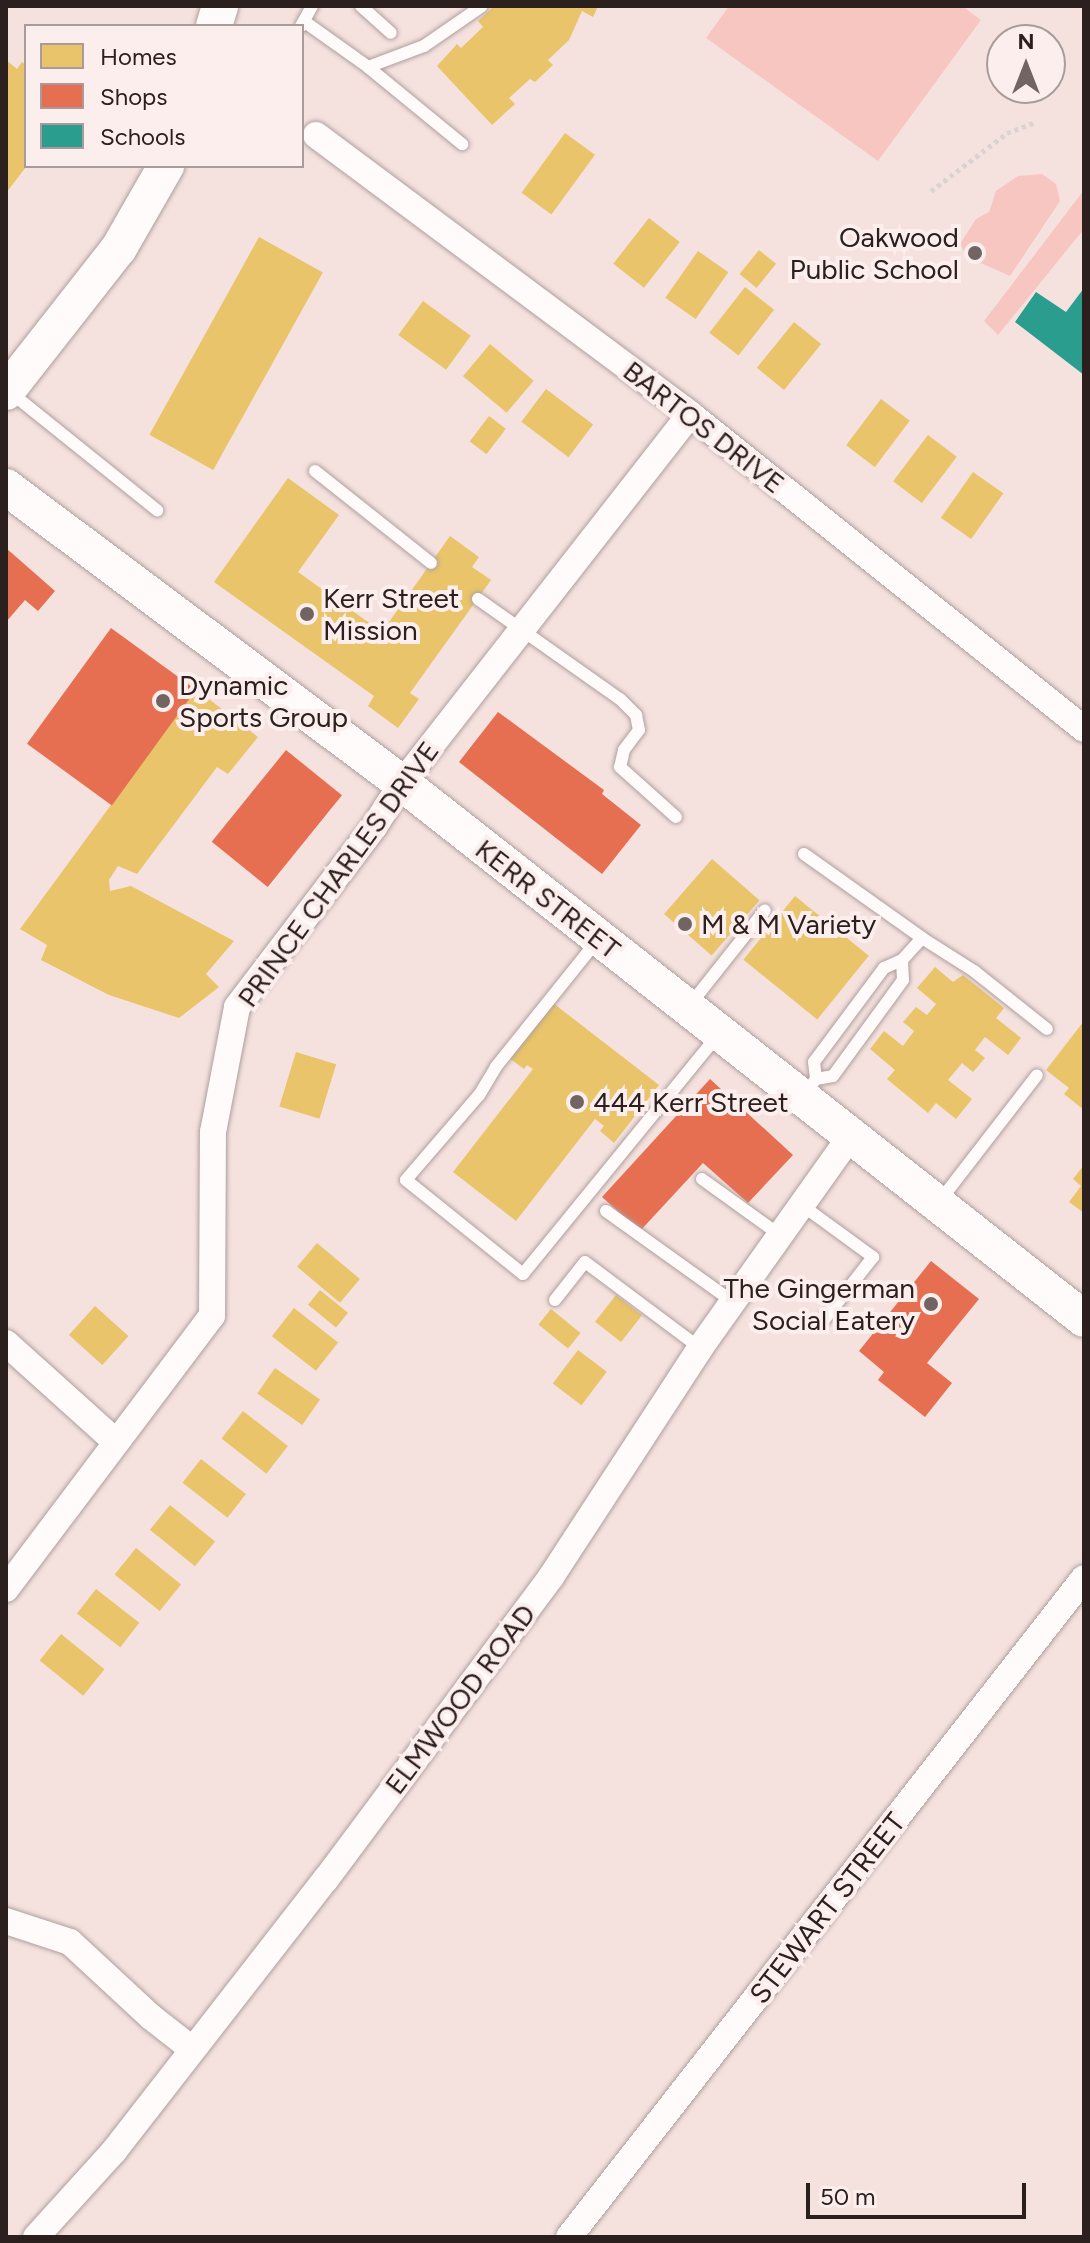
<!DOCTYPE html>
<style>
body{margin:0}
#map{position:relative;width:1090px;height:2243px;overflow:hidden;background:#f5e2df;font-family:Figtree,sans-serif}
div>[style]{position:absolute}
.green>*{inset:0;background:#f7c6c0}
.homes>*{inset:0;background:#e9c46a;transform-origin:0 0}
.shops>*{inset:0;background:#e76f51;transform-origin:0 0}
.schools>*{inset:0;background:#2a9d8f}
.path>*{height:5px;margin-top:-2.5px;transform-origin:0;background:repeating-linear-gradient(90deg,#d9d4d2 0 4px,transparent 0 8px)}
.roads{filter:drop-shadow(0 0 2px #ae9f9e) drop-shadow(0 0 2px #ae9f9e)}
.lane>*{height:12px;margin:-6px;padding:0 6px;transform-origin:6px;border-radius:6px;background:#fefbfa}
.street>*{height:26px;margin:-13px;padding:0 13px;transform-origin:13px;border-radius:13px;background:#fefbfa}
.secondary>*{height:36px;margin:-18px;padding:0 18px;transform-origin:18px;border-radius:18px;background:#fefbfa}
.dots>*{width:22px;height:22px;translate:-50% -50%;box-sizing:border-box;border:4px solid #fbeeec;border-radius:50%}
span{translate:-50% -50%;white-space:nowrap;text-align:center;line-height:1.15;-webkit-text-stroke:8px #fbeeec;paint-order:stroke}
.poi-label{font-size:28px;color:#2c201e}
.right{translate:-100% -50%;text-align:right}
.left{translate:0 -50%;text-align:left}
.street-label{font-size:28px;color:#2c201e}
.frame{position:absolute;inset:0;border:8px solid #2c201e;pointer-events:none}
.legend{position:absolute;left:24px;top:24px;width:280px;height:144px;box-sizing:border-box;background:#fbeeec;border:2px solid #a89c9a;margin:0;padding:10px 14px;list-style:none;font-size:24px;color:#2c201e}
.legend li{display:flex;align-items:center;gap:16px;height:40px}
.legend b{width:40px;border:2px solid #a89c9a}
.north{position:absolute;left:986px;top:24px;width:80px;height:80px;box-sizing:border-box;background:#fbeeec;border:2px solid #a89c9a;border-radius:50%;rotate:0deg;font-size:22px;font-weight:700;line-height:32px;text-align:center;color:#2c201e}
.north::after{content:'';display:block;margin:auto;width:28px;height:36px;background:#726462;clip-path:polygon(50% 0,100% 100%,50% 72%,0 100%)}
.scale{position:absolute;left:806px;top:2183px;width:220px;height:36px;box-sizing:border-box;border:4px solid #2c201e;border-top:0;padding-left:10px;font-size:24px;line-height:28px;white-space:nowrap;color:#2c201e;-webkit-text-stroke:6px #fbeeec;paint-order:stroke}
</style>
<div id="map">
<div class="green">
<i style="clip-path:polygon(729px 6px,962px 6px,981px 20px,878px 161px,706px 38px)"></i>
<i style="clip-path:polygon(1042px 174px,1056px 184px,1060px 201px,1010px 276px,967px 257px,960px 244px,976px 219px,989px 212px,996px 191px,1018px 176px)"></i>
<i style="clip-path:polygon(1084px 190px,1084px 229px,998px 335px,984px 321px)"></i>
</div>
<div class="homes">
<i style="clip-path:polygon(494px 6px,598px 6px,593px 17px,582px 11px,569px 40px,548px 60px,553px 65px,535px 82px,530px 79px,509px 98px,515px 104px,492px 125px,437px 66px,457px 44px,461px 48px,483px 27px,478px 21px)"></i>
<i style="clip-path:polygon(6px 60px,17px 69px,22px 62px,26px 65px,26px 167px,6px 193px)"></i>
<i style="left:565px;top:133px;width:37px;height:74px;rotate:36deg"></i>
<i style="left:649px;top:218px;width:39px;height:58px;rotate:38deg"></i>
<i style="left:259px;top:237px;width:73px;height:226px;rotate:29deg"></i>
<i style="left:759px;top:250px;width:22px;height:31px;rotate:39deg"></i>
<i style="left:698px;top:251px;width:37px;height:57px;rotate:35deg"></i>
<i style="left:745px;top:287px;width:37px;height:58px;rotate:38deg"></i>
<i style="left:423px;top:301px;width:59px;height:42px;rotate:36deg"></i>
<i style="left:794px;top:322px;width:35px;height:59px;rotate:39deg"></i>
<i style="left:490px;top:344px;width:57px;height:42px;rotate:40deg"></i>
<i style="left:546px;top:389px;width:59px;height:41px;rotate:37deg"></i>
<i style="left:881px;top:399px;width:36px;height:58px;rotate:37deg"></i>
<i style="left:489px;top:416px;width:21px;height:32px;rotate:37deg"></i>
<i style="left:928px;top:435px;width:36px;height:58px;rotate:37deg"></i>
<i style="left:973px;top:472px;width:37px;height:56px;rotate:35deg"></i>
<i style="clip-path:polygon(288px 478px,339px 515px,298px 572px,382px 632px,450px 536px,479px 557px,472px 567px,491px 580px,410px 693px,419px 699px,398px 728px,368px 706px,374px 696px,214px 582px)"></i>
<i style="clip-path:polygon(196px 689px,258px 737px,228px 774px,217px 767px,137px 874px,118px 866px,109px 880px,110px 891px,131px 886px,234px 941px,206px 974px,219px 987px,179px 1018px,109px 995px,41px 960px,47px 945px,20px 929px)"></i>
<i style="left:712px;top:859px;width:63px;height:73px;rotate:41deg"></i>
<i style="left:795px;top:896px;width:95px;height:82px;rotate:39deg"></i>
<i style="clip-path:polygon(935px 967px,953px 982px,963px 975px,1004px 1008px,996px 1018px,1021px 1038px,1008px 1055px,985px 1037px,975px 1050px,985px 1058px,973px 1072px,962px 1063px,948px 1080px,972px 1099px,956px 1119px,936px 1103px,928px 1113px,887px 1079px,895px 1070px,870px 1049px,884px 1031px,903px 1046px,914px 1031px,903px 1022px,916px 1007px,927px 1015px,936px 1004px,917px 988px)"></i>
<i style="clip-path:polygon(553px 1003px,659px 1085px,614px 1143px,600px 1131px,604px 1126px,595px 1119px,516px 1221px,453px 1172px,533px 1069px,527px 1065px,524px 1069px,509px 1058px)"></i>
<i style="clip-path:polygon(1084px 1021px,1084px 1110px,1064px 1094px,1069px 1088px,1046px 1070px)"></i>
<i style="left:296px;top:1052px;width:42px;height:57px;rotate:17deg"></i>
<i style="clip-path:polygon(1084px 1165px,1084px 1213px,1069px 1202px,1081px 1186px,1073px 1179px)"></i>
<i style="left:317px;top:1243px;width:56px;height:31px;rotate:40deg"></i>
<i style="left:320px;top:1290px;width:36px;height:19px;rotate:39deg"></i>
<i style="left:616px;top:1295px;width:33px;height:34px;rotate:38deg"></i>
<i style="left:95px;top:1306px;width:45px;height:39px;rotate:42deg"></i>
<i style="left:294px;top:1308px;width:56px;height:36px;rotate:38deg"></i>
<i style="left:551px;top:1309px;width:38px;height:20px;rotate:39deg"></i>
<i style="left:578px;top:1350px;width:36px;height:42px;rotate:37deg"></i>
<i style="left:275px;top:1368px;width:55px;height:31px;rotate:35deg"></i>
<i style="left:243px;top:1411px;width:57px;height:35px;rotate:38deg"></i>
<i style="left:201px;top:1459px;width:57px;height:30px;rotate:38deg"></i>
<i style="left:170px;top:1505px;width:58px;height:32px;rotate:39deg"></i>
<i style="left:136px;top:1548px;width:58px;height:34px;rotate:39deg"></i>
<i style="left:96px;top:1589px;width:55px;height:31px;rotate:38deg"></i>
<i style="left:61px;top:1634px;width:56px;height:34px;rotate:39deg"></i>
</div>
<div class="shops">
<i style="clip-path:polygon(6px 548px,55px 591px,38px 611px,25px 600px,6px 622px)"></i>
<i style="left:111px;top:628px;width:105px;height:143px;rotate:36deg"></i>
<i style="clip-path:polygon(498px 712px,604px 790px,602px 794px,641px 825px,602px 874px,459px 762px)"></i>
<i style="left:286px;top:750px;width:72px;height:118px;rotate:39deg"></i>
<i style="clip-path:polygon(710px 1079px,793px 1155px,748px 1203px,703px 1163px,640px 1231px,602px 1197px)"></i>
<i style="clip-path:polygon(931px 1261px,979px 1299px,927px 1363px,952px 1383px,925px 1417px,878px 1380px,884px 1372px,859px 1351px)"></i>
</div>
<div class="schools">
<i style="clip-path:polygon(1084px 288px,1084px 375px,1015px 322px,1036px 292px,1066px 312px)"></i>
</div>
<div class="path">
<i style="left:931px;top:191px;width:96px;rotate:-37.3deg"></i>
<i style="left:1007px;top:133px;width:30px;rotate:-21deg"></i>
</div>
<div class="roads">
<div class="lane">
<i style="left:361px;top:6px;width:40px;rotate:42deg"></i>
<i style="left:305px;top:22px;width:77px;rotate:35.5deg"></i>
<i style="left:368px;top:67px;width:122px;rotate:39.3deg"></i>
<i style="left:301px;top:26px;width:23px;rotate:-61deg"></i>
<i style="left:368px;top:67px;width:60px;rotate:-20.6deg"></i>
<i style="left:424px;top:46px;width:70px;rotate:-34.6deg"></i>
<i style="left:10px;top:392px;width:189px;rotate:38.8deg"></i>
<i style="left:315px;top:471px;width:148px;rotate:38.4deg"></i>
<i style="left:478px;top:599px;width:174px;rotate:35.2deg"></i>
<i style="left:620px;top:699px;width:23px;rotate:45deg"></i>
<i style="left:636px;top:715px;width:15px;rotate:79deg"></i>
<i style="left:639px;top:730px;width:25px;rotate:127deg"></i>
<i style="left:624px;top:750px;width:17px;rotate:103deg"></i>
<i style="left:620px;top:767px;width:75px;rotate:41.8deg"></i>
<i style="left:804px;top:854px;width:145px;rotate:35.4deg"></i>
<i style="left:922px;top:938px;width:30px;rotate:132deg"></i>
<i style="left:922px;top:938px;width:62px;rotate:32.4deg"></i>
<i style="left:974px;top:971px;width:93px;rotate:38.5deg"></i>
<i style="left:596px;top:942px;width:160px;rotate:128.7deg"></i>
<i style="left:496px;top:1067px;width:33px;rotate:121deg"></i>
<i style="left:479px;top:1095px;width:112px;rotate:130.7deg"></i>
<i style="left:406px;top:1180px;width:150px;rotate:38.8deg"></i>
<i style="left:523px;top:1274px;width:307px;rotate:-50.8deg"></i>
<i style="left:689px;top:1006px;width:122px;rotate:-51.6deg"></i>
<i style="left:804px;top:1094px;width:19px;rotate:-51deg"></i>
<i style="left:816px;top:1079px;width:17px;rotate:-10deg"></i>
<i style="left:833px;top:1076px;width:119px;rotate:-53.9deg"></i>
<i style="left:903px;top:980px;width:20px;rotate:-93deg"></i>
<i style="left:902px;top:960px;width:20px;rotate:156deg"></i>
<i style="left:884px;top:968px;width:117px;rotate:126.7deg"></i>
<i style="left:814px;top:1062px;width:17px;rotate:83deg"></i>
<i style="left:702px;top:1179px;width:97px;rotate:35.8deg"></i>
<i style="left:939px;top:1202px;width:160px;rotate:-52.3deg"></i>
<i style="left:803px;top:1206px;width:87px;rotate:36.1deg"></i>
<i style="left:873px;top:1257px;width:80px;rotate:127.9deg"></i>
<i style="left:606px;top:1211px;width:156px;rotate:35.6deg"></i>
<i style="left:555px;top:1300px;width:48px;rotate:-51.7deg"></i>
<i style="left:585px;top:1262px;width:144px;rotate:36.8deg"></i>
</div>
<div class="street">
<i style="left:316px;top:135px;width:467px;rotate:36.7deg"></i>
<i style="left:690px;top:414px;width:504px;rotate:38.64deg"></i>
<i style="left:6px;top:1343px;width:148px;rotate:42deg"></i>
<i style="left:6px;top:1589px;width:342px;rotate:-53deg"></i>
<i style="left:212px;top:1316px;width:184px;rotate:-89.7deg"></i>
<i style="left:213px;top:1132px;width:127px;rotate:-79.1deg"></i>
<i style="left:237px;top:1007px;width:226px;rotate:-52.7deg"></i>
<i style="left:374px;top:827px;width:52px;rotate:-57.5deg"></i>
<i style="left:402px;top:783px;width:468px;rotate:-52deg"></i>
<i style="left:6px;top:1921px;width:67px;rotate:18.2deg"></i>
<i style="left:70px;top:1942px;width:110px;rotate:42.8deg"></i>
<i style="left:151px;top:2017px;width:52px;rotate:38deg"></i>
<i style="left:36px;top:2237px;width:116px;rotate:-47.8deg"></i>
<i style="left:114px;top:2151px;width:345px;rotate:-52.1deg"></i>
<i style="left:326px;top:1879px;width:377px;rotate:-53.3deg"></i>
<i style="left:551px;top:1577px;width:273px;rotate:-56.9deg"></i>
<i style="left:700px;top:1348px;width:259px;rotate:-54.6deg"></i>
<i style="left:569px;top:2237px;width:836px;rotate:-51.99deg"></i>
</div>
<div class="secondary">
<i style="left:214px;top:26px;width:21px;rotate:-73deg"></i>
<i style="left:6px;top:392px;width:183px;rotate:-51.9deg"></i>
<i style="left:119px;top:248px;width:95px;rotate:-60.2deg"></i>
<i style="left:6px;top:487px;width:494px;rotate:36.8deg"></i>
<i style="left:402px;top:783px;width:867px;rotate:38.16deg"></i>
</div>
</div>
<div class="dots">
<i style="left:975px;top:253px;background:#726462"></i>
<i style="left:307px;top:614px;background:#726462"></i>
<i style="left:163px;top:701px;background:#726462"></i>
<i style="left:685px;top:924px;background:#726462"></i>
<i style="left:577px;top:1102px;background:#726462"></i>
<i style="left:931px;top:1304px;background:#726462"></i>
</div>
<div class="poi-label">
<span class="right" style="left:959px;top:253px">Oakwood<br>Public School</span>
<span class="left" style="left:323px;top:614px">Kerr Street<br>Mission</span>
<span class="left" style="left:179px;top:701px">Dynamic<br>Sports Group</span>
<span class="left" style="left:701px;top:924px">M &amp; M Variety</span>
<span class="left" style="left:593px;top:1102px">444 Kerr Street</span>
<span class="right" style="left:915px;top:1304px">The Gingerman<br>Social Eatery</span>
</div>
<div class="street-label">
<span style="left:704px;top:427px;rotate:38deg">BARTOS DRIVE</span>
<span style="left:338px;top:874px;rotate:-54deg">PRINCE CHARLES DRIVE</span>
<span style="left:548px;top:899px;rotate:38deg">KERR STREET</span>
<span style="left:460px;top:1699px;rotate:-53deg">ELMWOOD ROAD</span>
<span style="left:827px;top:1908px;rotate:-52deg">STEWART STREET</span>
</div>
<div class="frame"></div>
<ul class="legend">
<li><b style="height:22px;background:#e9c46a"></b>Homes</li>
<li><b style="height:22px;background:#e76f51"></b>Shops</li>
<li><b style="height:22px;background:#2a9d8f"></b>Schools</li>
</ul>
<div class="north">N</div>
<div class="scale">50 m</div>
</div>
